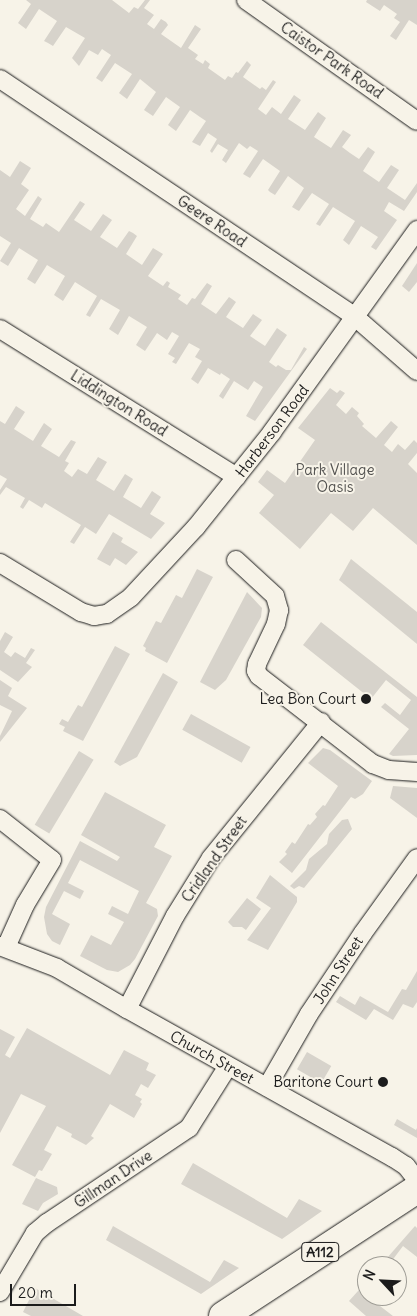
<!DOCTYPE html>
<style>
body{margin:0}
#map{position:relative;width:417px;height:1316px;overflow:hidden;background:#f7f3e8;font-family:Delius,sans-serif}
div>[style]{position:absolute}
.green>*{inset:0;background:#d7d3cb;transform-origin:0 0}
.roads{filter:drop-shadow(0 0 1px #1c1c1c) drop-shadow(0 0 1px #1c1c1c)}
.minor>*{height:18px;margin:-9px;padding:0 9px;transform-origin:9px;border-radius:9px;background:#f7f3e8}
.primary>*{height:28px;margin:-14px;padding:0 14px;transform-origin:14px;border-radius:14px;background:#f7f3e8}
.dots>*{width:14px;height:14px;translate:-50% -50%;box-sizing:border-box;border:2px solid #f7f3e8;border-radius:50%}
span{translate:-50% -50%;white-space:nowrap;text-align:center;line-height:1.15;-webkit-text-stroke:4px #f7f3e8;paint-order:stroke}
.shield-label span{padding:1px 4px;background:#f7f3e8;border:1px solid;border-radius:4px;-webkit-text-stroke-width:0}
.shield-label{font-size:14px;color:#1c1c1c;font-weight:700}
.street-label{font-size:15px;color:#1c1c1c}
.park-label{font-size:15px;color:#545351}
.poi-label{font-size:15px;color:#1c1c1c}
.right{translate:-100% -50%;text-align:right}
.north{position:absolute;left:357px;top:1256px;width:50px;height:50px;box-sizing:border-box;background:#f7f3e8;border:1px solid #9f9d96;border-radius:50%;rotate:295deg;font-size:14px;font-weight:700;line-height:20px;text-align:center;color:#1c1c1c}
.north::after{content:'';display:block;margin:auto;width:18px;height:22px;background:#1c1c1c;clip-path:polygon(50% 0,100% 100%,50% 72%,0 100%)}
.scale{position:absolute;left:10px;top:1284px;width:66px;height:22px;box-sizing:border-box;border:2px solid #1c1c1c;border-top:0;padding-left:6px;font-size:15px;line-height:18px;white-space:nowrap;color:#1c1c1c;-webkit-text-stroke:4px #f7f3e8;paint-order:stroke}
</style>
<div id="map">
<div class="green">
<i style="clip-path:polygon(26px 0,112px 0,129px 13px,134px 7px,138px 9px,145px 0,150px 0,144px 8px,154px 15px,147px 24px,154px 29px,161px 19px,166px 22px,168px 25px,161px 34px,181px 48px,195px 25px,201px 29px,188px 48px,198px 55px,195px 59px,203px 64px,205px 60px,210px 64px,208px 68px,225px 80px,228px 76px,232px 78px,236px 72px,238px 73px,247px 61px,251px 65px,243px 77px,260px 89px,262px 87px,266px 90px,273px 80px,276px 82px,258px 109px,266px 115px,272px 107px,281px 114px,294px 95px,301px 100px,288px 119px,305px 130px,318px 112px,326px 118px,314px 137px,331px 148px,343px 130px,351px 135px,342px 147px,350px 153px,359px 159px,368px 147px,375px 152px,363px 171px,379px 182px,391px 165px,399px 170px,387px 188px,405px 200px,417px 183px,417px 192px,404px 211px,389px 202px,384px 211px,397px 220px,376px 250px,371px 247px,378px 237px,361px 226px,349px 245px,343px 240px,355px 221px,333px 207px,320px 226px,316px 224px,329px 204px,312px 193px,299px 211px,297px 210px,292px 207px,304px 188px,288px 176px,275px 195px,270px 192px,268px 190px,280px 171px,263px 159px,250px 178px,243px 174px,258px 151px,250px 146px,247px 149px,239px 143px,226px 163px,222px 160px,228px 150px,218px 144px,212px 153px,210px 151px,217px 139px,208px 133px,200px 146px,192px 142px,206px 121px,200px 117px,190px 110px,176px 131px,168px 125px,180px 107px,166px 97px,153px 116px,144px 110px,156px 92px,140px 79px,127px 99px,119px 93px,132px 74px,115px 63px,102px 82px,96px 78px,111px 55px,102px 49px,98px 55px,89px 50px,79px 66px,72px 58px,85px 38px,66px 27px,53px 46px,48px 43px,44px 41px,57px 21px,39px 9px,26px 29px,18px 23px,31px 4px)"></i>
<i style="clip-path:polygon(367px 0,417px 0,417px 25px,409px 20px,396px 40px,390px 36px,400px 22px,394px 18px,397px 14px,384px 5px,380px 11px,366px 2px)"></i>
<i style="clip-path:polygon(20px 161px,31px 168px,21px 184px,29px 190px,16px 209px,25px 216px,38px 196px,42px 199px,30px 219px,43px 227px,46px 223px,59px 232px,80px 201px,85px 204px,74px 220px,91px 231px,103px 214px,112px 220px,100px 237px,117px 248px,129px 231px,133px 233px,137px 236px,126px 254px,142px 265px,153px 248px,163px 254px,148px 276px,163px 286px,167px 281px,170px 283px,168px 287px,181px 295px,178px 299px,187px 305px,192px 298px,195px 299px,207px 283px,212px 286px,201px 304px,216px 314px,229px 297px,232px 299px,236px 302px,226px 317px,243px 328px,253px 314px,262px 320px,250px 336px,265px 346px,277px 328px,287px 335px,269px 362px,276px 367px,278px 365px,286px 370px,291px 370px,304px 347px,307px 349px,255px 421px,246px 416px,263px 387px,254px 381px,248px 390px,234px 381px,223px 399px,219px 396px,230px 379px,221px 373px,220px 375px,208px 368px,198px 384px,191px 379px,202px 361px,195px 357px,200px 349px,189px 343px,176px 364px,172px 362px,175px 358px,168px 354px,179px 336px,172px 332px,167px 340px,157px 333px,145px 351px,136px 345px,147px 327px,129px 316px,118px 335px,109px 329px,120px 310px,101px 299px,90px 317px,86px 315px,97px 296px,75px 282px,63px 301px,54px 295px,65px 276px,47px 265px,35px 284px,27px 279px,38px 260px,19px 248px,8px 266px,0 261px,11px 243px,0 236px,0 170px,10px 177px)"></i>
<i style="clip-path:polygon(417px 263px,417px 282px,409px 292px,402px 286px)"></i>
<i style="clip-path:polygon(330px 388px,337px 393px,340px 390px,345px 393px,336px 405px,346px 414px,352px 407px,359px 413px,357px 416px,364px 424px,362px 426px,376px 438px,391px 421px,398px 427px,384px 445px,392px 452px,398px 444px,405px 450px,414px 440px,417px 443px,417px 453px,408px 464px,417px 473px,417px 545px,373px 508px,353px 531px,331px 513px,300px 549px,259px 513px,274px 495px,258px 482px,267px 470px,285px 483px,315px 440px,298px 428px)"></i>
<i style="clip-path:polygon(16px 406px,25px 412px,14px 429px,33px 441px,44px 423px,52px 429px,41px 446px,59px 457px,71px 440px,76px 442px,65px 461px,69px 463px,64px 471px,72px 477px,78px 469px,87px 474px,98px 457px,107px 462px,96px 480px,114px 491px,125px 474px,133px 479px,123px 497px,141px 508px,152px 491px,161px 497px,150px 514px,165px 523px,151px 539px,109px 514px,96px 534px,85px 527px,74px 544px,70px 542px,81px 525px,45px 503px,42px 508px,29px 500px,23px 509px,20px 507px,25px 498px,6px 487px,0 495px,0 490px,7px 479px,0 475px,0 421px,5px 424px)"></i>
<i style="clip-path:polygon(113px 532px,123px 538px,121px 542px,138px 552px,126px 565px,115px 558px,110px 566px,97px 559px)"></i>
<i style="clip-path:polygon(351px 559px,417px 612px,417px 644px,339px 580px)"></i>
<i style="clip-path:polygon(197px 569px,213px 577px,167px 663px,145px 651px,146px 648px,143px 646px,156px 621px,161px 623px,176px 595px,182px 598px)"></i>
<i style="clip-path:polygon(247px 592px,262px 608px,261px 617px,226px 680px,215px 690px,200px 682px)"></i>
<i style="clip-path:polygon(321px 622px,417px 697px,417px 755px,393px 756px,389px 754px,409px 729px,381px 707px,385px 703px,400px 715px,411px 700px,386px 680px,371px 699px,303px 645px)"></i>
<i style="clip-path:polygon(5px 632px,13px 637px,4px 652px,11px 657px,15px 652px,25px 658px,31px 648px,35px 650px,26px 663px,32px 667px,18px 682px,0 670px,0 641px)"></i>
<i style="clip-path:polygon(115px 646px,130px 654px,83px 741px,63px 731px,65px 727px,59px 724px,62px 719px,68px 722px,78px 705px,82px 707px)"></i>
<i style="clip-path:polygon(163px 673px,178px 682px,137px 757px,120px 766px,114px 762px)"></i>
<i style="clip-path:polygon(0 680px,12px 688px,8px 696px,27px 708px,0 742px,0 736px,12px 711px,0 705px)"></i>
<i style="left:191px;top:714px;width:68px;height:18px;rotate:29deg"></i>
<i style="clip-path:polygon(323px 748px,330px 750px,372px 781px,363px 794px,355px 799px,351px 797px,292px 873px,279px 862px,287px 854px,285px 852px,292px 842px,295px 844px,308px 824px,310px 825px,317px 817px,315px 814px,323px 805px,325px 806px,338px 786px,308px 763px)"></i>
<i style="left:79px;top:751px;width:17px;height:86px;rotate:31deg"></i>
<i style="clip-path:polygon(393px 786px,417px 788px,417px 818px,390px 798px)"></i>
<i style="clip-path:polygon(105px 792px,166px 825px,154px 847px,172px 856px,146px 903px,157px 909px,158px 916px,135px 959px,130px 965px,118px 972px,107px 970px,80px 956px,91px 935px,111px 945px,124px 922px,108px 914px,112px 906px,128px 914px,139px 891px,80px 860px,68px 883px,84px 891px,80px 899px,64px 891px,52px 914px,70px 924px,60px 945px,52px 941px,47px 934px,44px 917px,46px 907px,80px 841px,117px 861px,120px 857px,81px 835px)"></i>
<i style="clip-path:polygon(348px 819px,352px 829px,304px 888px,299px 886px,294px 889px,290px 886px,306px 870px,309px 859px,327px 844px,329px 834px,342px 820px)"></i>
<i style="clip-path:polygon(270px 875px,297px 897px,297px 902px,268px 950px,247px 940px,271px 908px,256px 898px)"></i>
<i style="clip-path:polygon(247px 898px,261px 909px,246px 930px,242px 927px,233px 927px,228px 922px)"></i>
<i style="clip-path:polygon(417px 971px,417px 1002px,413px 1008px,403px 1004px,393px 1020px,374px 1009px,366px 1020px,336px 1002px,340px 996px,355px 1005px,360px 996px,388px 1012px,402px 989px,406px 990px)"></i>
<i style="clip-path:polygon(27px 1028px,110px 1075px,124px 1050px,149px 1063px,146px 1070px,156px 1075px,148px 1088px,141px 1084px,135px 1095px,142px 1099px,140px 1102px,142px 1104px,134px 1118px,110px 1104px,91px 1136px,94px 1138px,86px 1145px,71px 1137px,72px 1134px,57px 1126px,44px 1150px,52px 1154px,42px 1171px,39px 1170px,35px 1177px,12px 1165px,46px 1106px,21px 1094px,0 1133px,0 1029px,15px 1037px,5px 1055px,10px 1058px)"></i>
<i style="left:307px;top:1052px;width:28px;height:20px;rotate:30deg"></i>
<i style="clip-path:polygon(397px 1119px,416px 1130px,417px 1128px,417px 1138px,394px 1125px)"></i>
<i style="clip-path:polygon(193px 1163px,287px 1218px,299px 1199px,322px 1211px,282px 1239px,181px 1184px)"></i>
<i style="clip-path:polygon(36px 1178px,57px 1187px,58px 1194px,43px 1203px,38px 1211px,22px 1204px)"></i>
<i style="clip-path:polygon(113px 1226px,210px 1282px,224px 1260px,239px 1268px,201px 1294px,106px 1240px)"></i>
<i style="clip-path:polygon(415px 1226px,417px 1228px,417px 1257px,403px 1246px,388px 1266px,380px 1266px)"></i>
<i style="clip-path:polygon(367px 1281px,365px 1292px,367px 1296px,393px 1316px,366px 1316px,349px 1301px)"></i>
<i style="clip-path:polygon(35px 1288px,83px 1316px,31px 1316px,23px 1312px)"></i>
</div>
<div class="roads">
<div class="minor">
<i style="left:246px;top:0;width:209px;rotate:35.3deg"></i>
<i style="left:0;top:79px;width:427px;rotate:33.8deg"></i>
<i style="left:355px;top:317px;width:82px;rotate:41.1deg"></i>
<i style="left:0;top:329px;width:279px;rotate:32deg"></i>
<i style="left:236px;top:560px;width:53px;rotate:42.7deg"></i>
<i style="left:275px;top:596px;width:15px;rotate:74deg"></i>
<i style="left:279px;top:610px;width:14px;rotate:102deg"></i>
<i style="left:276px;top:624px;width:44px;rotate:115.4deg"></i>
<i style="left:257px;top:664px;width:7px;rotate:98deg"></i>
<i style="left:256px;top:671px;width:6px;rotate:59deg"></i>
<i style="left:259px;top:676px;width:144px;rotate:37.7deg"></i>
<i style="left:373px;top:764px;width:17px;rotate:21deg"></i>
<i style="left:389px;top:770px;width:28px;rotate:4deg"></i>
<i style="left:0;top:563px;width:95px;rotate:31.2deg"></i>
<i style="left:81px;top:612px;width:14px;rotate:17deg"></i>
<i style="left:94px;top:616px;width:13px;rotate:-9deg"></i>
<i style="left:107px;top:614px;width:29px;rotate:-35deg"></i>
<i style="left:131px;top:597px;width:96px;rotate:-47.1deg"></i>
<i style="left:196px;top:527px;width:122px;rotate:-51.3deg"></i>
<i style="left:272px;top:432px;width:249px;rotate:-54.3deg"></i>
<i style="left:0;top:819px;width:66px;rotate:38.3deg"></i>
<i style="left:52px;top:860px;width:52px;rotate:121deg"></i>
<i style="left:25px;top:905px;width:46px;rotate:114.3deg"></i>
<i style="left:0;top:946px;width:61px;rotate:21.1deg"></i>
<i style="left:57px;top:968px;width:81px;rotate:30.4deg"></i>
<i style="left:127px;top:1009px;width:304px;rotate:29.2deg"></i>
<i style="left:392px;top:1157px;width:17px;rotate:33deg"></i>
<i style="left:406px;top:1166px;width:18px;rotate:52deg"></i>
<i style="left:127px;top:1009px;width:105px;rotate:-62.7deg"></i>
<i style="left:175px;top:916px;width:68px;rotate:-58.2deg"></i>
<i style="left:211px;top:858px;width:175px;rotate:-51deg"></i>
<i style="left:267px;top:1087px;width:84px;rotate:-60.1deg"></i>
<i style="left:309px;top:1014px;width:97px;rotate:-56.3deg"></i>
<i style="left:363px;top:933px;width:92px;rotate:-54.2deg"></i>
<i style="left:0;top:1292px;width:69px;rotate:-59.3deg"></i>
<i style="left:35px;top:1233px;width:16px;rotate:-40deg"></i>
<i style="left:47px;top:1223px;width:171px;rotate:-33.8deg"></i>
<i style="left:189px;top:1128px;width:73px;rotate:-57.8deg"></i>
</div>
<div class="primary">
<i style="left:223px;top:1316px;width:232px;rotate:-33.2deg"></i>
</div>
</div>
<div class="dots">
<i style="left:366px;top:699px;background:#1c1c1c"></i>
<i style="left:383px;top:1082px;background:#1c1c1c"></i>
</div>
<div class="shield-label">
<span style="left:320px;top:1252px">A112</span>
</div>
<div class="street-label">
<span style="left:332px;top:60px;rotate:35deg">Caistor Park Road</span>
<span style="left:212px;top:221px;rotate:34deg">Geere Road</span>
<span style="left:119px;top:403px;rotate:32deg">Liddington Road</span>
<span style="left:272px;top:431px;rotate:-53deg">Harberson Road</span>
<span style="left:214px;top:859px;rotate:-55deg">Cridland Street</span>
<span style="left:338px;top:970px;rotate:-57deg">John Street</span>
<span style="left:212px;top:1057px;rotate:29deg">Church Street</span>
<span style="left:113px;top:1179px;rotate:-34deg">Gillman Drive</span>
</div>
<div class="park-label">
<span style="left:335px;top:478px">Park Village<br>Oasis</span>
</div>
<div class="poi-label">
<span class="right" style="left:356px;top:699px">Lea Bon Court</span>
<span class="right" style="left:373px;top:1082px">Baritone Court</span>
</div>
<div class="north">N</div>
<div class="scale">20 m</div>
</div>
